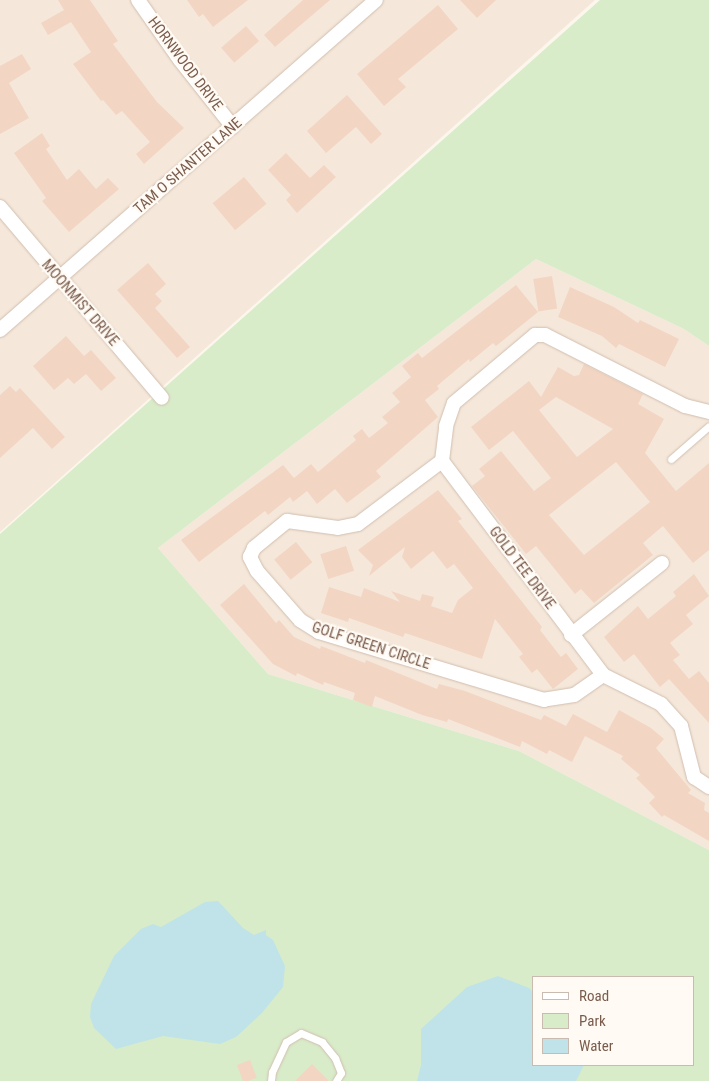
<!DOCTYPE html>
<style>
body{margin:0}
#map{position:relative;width:709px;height:1081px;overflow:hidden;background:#fdf6ec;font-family:"Roboto Condensed",sans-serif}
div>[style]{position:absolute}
.residential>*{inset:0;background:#f5e8da}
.green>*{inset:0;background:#d8ecc9}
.water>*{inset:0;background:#bfe3e8}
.building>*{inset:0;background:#f3d5c3;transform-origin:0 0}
.roads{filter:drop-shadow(0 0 1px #d1beb0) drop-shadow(0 0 1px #d1beb0)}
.service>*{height:7px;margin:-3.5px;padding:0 3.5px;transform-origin:3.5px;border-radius:3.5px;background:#fff}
.minor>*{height:14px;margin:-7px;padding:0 7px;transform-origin:7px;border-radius:7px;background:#fff}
span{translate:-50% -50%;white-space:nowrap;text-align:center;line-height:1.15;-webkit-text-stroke:4.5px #fffaf3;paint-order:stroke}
.street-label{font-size:15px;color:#7a5c4d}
.legend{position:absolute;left:532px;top:976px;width:162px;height:90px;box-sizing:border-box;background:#fffaf3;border:1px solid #cabbb1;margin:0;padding:6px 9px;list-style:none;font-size:15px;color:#7a5c4d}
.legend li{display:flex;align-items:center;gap:10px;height:25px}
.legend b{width:25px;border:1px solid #cabbb1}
</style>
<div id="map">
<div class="residential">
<i style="clip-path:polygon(0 0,595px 0,0 532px)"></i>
<i style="clip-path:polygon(536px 259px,684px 329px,709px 346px,709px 850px,519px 751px,268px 674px,158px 548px)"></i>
</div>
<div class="green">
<i style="clip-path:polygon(evenodd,600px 0,709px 0,709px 346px,684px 329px,536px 259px,158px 548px,268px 674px,519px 751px,709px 850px,709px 1081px,0 1081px,0 534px,600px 0,533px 977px,693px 977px,693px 1065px,533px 1065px,533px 977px)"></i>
</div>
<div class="water">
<i style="clip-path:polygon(218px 901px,243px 928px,254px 935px,266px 930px,266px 935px,273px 940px,285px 966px,283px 987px,262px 1013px,236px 1037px,220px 1044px,163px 1036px,116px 1049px,94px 1028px,90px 1017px,91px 1004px,114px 956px,141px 929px,153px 924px,161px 927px,205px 902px)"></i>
<i style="clip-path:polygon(498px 976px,529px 988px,533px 992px,533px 1065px,584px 1065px,576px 1081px,417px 1081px,421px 1065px,421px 1029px,467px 987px)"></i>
</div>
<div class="building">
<i style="clip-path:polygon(58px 0,90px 0,118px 41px,113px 44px,157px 102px,184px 128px,144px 164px,136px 154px,150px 142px,122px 111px,116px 115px,103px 100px,101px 101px,73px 64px,91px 52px,71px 22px,48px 35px,41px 23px,64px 10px)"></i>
<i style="clip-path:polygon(187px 0,248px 0,213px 27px,203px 14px,199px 17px)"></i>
<i style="clip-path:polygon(303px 0,330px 0,275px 47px,264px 35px)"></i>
<i style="clip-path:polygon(460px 0,496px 0,477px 18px)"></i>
<i style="clip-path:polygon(438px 5px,458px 29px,398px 79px,406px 87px,384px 106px,357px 74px)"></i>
<i style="left:246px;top:26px;width:20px;height:33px;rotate:49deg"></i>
<i style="clip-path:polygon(22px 54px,31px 69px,9px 83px,29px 118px,0 134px,0 66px)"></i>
<i style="clip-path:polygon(347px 95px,382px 134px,371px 144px,356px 127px,326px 153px,307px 131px)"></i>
<i style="clip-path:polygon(42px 133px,50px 146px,46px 149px,67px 180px,79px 169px,96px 189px,108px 178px,119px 189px,69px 232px,42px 201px,46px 198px,14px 153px)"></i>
<i style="clip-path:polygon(286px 153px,310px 178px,324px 165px,336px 177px,297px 213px,286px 200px,291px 195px,268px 170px)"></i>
<i style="left:244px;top:177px;width:35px;height:41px;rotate:50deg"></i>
<i style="clip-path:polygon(148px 263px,166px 284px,155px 294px,162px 301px,155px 308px,190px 347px,177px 358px,117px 290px)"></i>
<i style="left:552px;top:276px;width:33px;height:19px;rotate:81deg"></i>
<i style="clip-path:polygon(516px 285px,538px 312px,496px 346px,493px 343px,470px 362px,469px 359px,437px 386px,439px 389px,425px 400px,438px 417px,376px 471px,381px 477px,347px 503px,335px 489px,317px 504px,307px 491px,293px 502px,290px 497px,268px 515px,265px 511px,199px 562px,181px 540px,283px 465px,294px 478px,311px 464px,318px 472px,356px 440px,353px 436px,362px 429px,369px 438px,388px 423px,382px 417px,400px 402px,392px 393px,411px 377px,402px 366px,418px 353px,422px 358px)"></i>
<i style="clip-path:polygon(570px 287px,614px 307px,638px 323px,640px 320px,679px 339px,665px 367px,619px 344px,616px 348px,602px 336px,558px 317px)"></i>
<i style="clip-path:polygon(66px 336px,84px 356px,91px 350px,116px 378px,101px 391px,86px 374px,74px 384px,68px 378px,54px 390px,33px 366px)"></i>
<i style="clip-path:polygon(evenodd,584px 364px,643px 394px,638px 404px,664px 419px,645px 453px,676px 491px,709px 463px,709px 550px,693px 563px,663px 526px,643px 543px,653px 555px,594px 603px,581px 589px,575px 594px,536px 546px,526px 554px,472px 486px,485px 476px,479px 469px,501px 451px,534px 491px,551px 478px,513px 431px,489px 450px,471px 427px,529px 381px,541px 397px,558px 367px,574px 376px,579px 375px,584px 364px,556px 397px,613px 429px,577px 457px,539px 410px,556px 397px,584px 364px,616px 462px,650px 502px,584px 555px,549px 515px,616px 462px)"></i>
<i style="clip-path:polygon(10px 386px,16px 392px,20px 388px,65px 437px,52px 449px,33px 428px,0 458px,0 395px)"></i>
<i style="clip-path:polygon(438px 490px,462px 519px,458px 521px,542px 627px,540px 630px,561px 657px,566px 653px,578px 669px,553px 689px,537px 669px,532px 673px,519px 657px,523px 654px,495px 619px,482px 659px,405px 633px,403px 637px,349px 618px,348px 622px,321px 613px,329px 587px,361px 597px,364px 588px,400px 602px,391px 591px,420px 601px,422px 594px,434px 597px,431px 606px,452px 613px,458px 600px,473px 588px,454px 564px,447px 569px,433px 551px,411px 569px,402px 557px,405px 547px,369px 576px,373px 565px,358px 550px)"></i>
<i style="left:296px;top:542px;width:26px;height:28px;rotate:51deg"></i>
<i style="left:346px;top:546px;width:26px;height:27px;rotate:72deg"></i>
<i style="clip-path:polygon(694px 574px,709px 596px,686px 615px,693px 624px,670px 643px,680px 655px,673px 660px,689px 679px,699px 671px,709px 683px,709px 723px,669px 679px,660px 687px,634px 654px,624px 662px,604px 637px,638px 606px,648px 619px,676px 596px,673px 592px)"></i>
<i style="clip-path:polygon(244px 584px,276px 623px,279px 620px,294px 637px,320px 649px,321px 646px,365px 663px,366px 660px,437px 689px,439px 684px,465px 691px,541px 720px,544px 715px,566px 726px,573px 714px,607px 732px,619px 710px,651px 728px,664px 739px,656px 748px,691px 790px,688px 793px,705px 803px,704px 810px,709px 813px,709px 841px,664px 815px,662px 817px,649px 803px,655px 797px,636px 778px,640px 775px,621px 759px,623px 756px,585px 736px,572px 762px,549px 750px,547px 754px,522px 741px,520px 747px,448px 719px,447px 722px,422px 715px,375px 696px,372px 707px,353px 700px,355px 693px,324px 682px,323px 685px,297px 673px,296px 676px,273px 664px,220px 605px)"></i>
<i style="left:250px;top:1060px;width:19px;height:14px;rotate:69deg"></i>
<i style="clip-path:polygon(312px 1064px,329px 1081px,295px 1081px)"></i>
</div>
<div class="roads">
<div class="service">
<i style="left:671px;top:459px;width:50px;rotate:-41deg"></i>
<i style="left:271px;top:1081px;width:9px;rotate:-84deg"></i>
<i style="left:272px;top:1072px;width:33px;rotate:-65deg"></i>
<i style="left:286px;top:1042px;width:17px;rotate:-31deg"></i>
<i style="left:301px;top:1033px;width:23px;rotate:23deg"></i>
<i style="left:322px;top:1042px;width:21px;rotate:51deg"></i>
<i style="left:335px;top:1058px;width:16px;rotate:68deg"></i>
<i style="left:341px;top:1073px;width:9px;rotate:122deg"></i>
</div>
<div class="minor">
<i style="left:138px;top:0;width:73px;rotate:55deg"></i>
<i style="left:180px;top:60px;width:85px;rotate:51.7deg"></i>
<i style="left:0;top:207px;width:250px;rotate:49.7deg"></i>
<i style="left:0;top:330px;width:500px;rotate:-41.27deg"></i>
<i style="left:442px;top:461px;width:268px;rotate:53deg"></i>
<i style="left:603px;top:675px;width:65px;rotate:26.6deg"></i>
<i style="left:661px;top:704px;width:30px;rotate:48deg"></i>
<i style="left:681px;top:726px;width:53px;rotate:75.7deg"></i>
<i style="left:694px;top:777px;width:18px;rotate:34deg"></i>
<i style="left:571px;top:635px;width:116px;rotate:-38.4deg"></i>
<i style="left:603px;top:675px;width:35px;rotate:145deg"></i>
<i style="left:574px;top:695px;width:30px;rotate:171deg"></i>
<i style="left:544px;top:700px;width:235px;rotate:-163.2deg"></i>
<i style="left:319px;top:632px;width:22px;rotate:-148deg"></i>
<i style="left:300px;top:620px;width:65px;rotate:-131.3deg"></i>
<i style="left:257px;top:571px;width:16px;rotate:-117deg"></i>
<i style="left:250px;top:557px;width:10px;rotate:-66deg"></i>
<i style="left:254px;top:548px;width:43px;rotate:-39.3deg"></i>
<i style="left:287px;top:521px;width:51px;rotate:7.8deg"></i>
<i style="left:338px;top:528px;width:20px;rotate:-11deg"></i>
<i style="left:358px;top:524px;width:105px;rotate:-36.9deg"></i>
<i style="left:442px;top:461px;width:35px;rotate:-83deg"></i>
<i style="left:446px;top:426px;width:24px;rotate:-71deg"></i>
<i style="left:454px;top:403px;width:106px;rotate:-40deg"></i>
<i style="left:535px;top:335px;width:10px"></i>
<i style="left:545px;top:335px;width:157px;rotate:26.9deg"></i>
<i style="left:685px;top:406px;width:25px;rotate:14deg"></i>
</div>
</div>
<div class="street-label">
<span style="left:185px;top:64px;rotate:53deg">HORNWOOD DRIVE</span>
<span style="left:188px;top:166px;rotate:-41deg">TAM O SHANTER LANE</span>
<span style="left:80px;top:303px;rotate:49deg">MOONMIST DRIVE</span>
<span style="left:522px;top:568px;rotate:53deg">GOLD TEE DRIVE</span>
<span style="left:371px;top:646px;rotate:18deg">GOLF GREEN CIRCLE</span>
</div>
<ul class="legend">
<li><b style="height:6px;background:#fff"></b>Road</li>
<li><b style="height:14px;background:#d8ecc9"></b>Park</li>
<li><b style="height:14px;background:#bfe3e8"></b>Water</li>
</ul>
</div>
